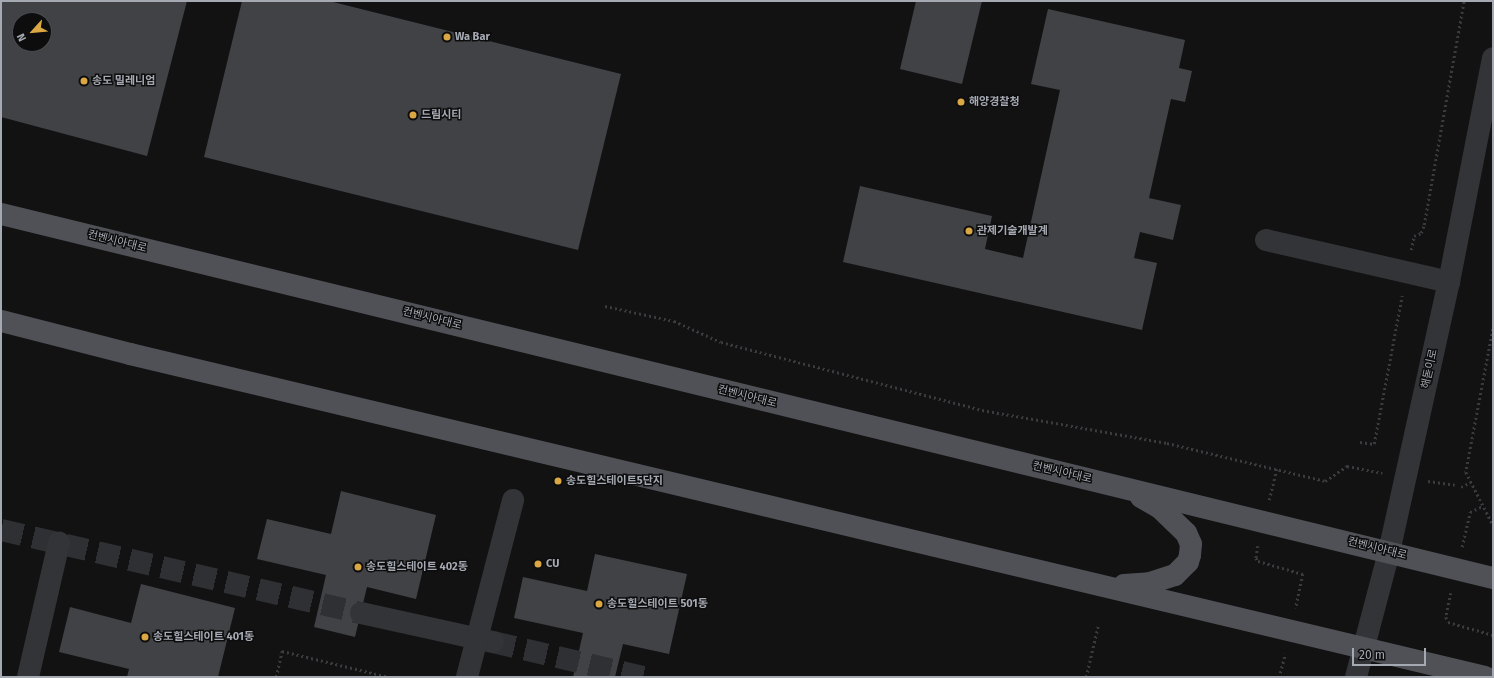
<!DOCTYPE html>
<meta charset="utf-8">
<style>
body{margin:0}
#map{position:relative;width:1494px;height:678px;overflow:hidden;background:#121213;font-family:"Fira Sans","Noto Sans KR",sans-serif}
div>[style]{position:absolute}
.building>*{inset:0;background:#414246}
.minor-tunnel>*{height:22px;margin-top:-11px;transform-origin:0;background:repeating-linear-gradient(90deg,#2f3033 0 22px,transparent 0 33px)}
.path>*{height:2.5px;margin-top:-1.25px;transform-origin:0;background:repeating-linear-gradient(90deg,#393b3e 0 2px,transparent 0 5px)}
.minor>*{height:22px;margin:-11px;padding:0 11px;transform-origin:11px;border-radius:11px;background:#333437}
.major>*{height:22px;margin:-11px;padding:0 11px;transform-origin:11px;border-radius:11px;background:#505156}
.dots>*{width:11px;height:11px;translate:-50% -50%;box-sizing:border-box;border:2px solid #0d0d0e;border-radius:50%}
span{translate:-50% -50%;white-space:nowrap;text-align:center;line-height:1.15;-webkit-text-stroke:3px #0d0d0e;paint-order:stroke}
.poi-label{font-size:11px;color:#a5a9b2;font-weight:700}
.left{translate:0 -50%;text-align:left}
.street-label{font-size:11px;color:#a5a9b2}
.frame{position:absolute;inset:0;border:2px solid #a5a9b2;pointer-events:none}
.north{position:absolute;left:12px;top:12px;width:40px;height:40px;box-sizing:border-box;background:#0d0d0e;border:1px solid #4a4b50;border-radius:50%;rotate:243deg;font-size:11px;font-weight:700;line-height:16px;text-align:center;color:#a5a9b2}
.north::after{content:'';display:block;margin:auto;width:14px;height:18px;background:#dba742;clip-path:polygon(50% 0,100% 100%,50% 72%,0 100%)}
.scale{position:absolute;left:1352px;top:648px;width:74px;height:18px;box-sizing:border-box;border:2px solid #a5a9b2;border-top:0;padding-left:5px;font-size:12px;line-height:14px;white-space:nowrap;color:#a5a9b2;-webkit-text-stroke:3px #0d0d0e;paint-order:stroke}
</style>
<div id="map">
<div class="building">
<i style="clip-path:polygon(evenodd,1px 1px,187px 1px,147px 156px,1px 117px,1px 1px,20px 20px,44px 20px,44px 44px,20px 44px,20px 20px)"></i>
<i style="clip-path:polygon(242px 1px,329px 1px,621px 74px,578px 250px,204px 157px)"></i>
<i style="clip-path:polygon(916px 1px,982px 1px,962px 84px,900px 69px)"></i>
<i style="clip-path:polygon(1048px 9px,1185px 40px,1179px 68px,1192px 71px,1185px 102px,1171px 99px,1149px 198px,1181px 205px,1173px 240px,1140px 232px,1134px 258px,1157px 263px,1142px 330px,843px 262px,860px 186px,992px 216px,985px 249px,1023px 258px,1060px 90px,1031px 84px)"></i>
<i style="clip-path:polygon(341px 491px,436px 515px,416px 599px,367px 587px,355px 637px,314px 627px,326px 575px,257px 559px,267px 519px,331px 534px)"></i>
<i style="clip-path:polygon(595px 554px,687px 574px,669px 654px,623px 644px,615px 677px,573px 677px,583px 633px,514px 618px,523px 577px,587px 591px)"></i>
<i style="clip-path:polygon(141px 584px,235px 608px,218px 677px,127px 677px,129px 669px,59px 652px,70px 607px,131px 623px)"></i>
</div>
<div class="minor-tunnel">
<i style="left:1px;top:530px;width:369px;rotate:13deg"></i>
<i style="left:493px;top:642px;width:155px;rotate:13.1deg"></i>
</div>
<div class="path">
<i style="left:1411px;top:250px;width:14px;rotate:-78deg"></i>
<i style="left:1414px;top:236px;width:8px;rotate:-23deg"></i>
<i style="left:1421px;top:233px;width:9px;rotate:-69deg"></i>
<i style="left:1424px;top:225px;width:228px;rotate:-79.9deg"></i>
<i style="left:605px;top:306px;width:71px;rotate:12.3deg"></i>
<i style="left:674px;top:321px;width:51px;rotate:24.1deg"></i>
<i style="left:721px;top:342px;width:270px;rotate:14.6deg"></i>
<i style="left:982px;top:410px;width:188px;rotate:10.1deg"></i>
<i style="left:1167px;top:443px;width:163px;rotate:13.5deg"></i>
<i style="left:1325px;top:481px;width:27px;rotate:-34deg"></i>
<i style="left:1347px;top:466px;width:36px;rotate:11deg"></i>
<i style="left:1493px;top:329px;width:146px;rotate:100.7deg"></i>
<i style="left:1466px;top:472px;width:59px;rotate:63deg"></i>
<i style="left:1360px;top:442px;width:14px;rotate:8deg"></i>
<i style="left:1374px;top:444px;width:151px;rotate:-79.3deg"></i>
<i style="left:1428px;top:481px;width:27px;rotate:8deg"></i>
<i style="left:1461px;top:487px;width:11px;rotate:-27deg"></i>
<i style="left:1269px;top:500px;width:32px;rotate:-76deg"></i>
<i style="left:1258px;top:546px;width:12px;rotate:99deg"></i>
<i style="left:1256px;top:558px;width:4px;rotate:56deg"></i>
<i style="left:1258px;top:561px;width:47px;rotate:16.1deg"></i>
<i style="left:1303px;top:574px;width:35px;rotate:102deg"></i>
<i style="left:1462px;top:547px;width:36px;rotate:-77deg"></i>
<i style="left:1470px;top:512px;width:14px;rotate:-25deg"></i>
<i style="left:1451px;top:593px;width:25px;rotate:102deg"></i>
<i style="left:1446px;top:617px;width:5px;rotate:68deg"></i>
<i style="left:1448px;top:622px;width:47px;rotate:16.1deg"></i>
<i style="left:1280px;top:673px;width:20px;rotate:-75deg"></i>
<i style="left:276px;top:677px;width:27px;rotate:-77deg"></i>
<i style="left:282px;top:651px;width:110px;rotate:13.7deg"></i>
<i style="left:1086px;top:677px;width:52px;rotate:-76.8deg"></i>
</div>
<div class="minor">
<i style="left:1266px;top:240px;width:188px;rotate:12.9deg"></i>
<i style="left:361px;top:613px;width:135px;rotate:12.4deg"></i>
<i style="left:28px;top:677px;width:138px;rotate:-77deg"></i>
<i style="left:467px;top:677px;width:183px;rotate:-75.4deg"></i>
<i style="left:1356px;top:677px;width:129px;rotate:-75.2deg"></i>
<i style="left:1389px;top:552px;width:277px;rotate:-77.5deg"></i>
<i style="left:1449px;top:282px;width:228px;rotate:-78.9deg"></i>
</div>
<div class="major">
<i style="left:1px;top:214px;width:1536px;rotate:13.71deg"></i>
<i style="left:1px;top:321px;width:133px;rotate:14.3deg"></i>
<i style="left:130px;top:354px;width:1393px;rotate:13.41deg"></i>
<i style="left:1124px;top:585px;width:26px;rotate:-4deg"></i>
<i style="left:1150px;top:583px;width:26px;rotate:-18deg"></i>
<i style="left:1175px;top:575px;width:18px;rotate:-45deg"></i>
<i style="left:1188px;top:562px;width:7px;rotate:-74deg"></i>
<i style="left:1190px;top:555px;width:11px;rotate:-85deg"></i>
<i style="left:1191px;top:544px;width:12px;rotate:-114deg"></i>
<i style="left:1186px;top:533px;width:36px;rotate:-136deg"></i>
<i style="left:1160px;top:508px;width:22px;rotate:-150deg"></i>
</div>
<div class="dots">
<i style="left:447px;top:37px;background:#dba742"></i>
<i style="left:84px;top:81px;background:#dba742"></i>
<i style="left:961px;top:102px;background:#dba742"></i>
<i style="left:413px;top:115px;background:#dba742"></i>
<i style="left:969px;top:231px;background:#dba742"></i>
<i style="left:558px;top:481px;background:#dba742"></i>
<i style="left:538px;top:564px;background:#dba742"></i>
<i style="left:358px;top:567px;background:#dba742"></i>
<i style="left:599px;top:604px;background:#dba742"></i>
<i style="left:145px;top:637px;background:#dba742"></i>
</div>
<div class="poi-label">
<span class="left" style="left:455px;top:37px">Wa Bar</span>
<span class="left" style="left:92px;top:81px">송도 밀레니엄</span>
<span class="left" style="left:969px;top:102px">해양경찰청</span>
<span class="left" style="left:421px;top:115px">드림시티</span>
<span class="left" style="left:977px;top:231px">관제기술개발계</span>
<span class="left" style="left:566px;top:481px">송도힐스테이트5단지</span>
<span class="left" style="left:546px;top:564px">CU</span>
<span class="left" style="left:366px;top:567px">송도힐스테이트 402동</span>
<span class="left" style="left:607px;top:604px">송도힐스테이트 501동</span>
<span class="left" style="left:153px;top:637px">송도힐스테이트 401동</span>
</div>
<div class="street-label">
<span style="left:117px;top:242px;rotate:14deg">컨벤시아대로</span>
<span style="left:432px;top:319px;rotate:14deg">컨벤시아대로</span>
<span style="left:1430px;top:369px;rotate:-78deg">해돋이로</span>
<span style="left:747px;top:397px;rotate:14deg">컨벤시아대로</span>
<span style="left:1062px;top:473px;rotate:13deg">컨벤시아대로</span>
<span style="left:1377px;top:549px;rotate:14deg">컨벤시아대로</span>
</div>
<div class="frame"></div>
<div class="north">N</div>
<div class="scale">20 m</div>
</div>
